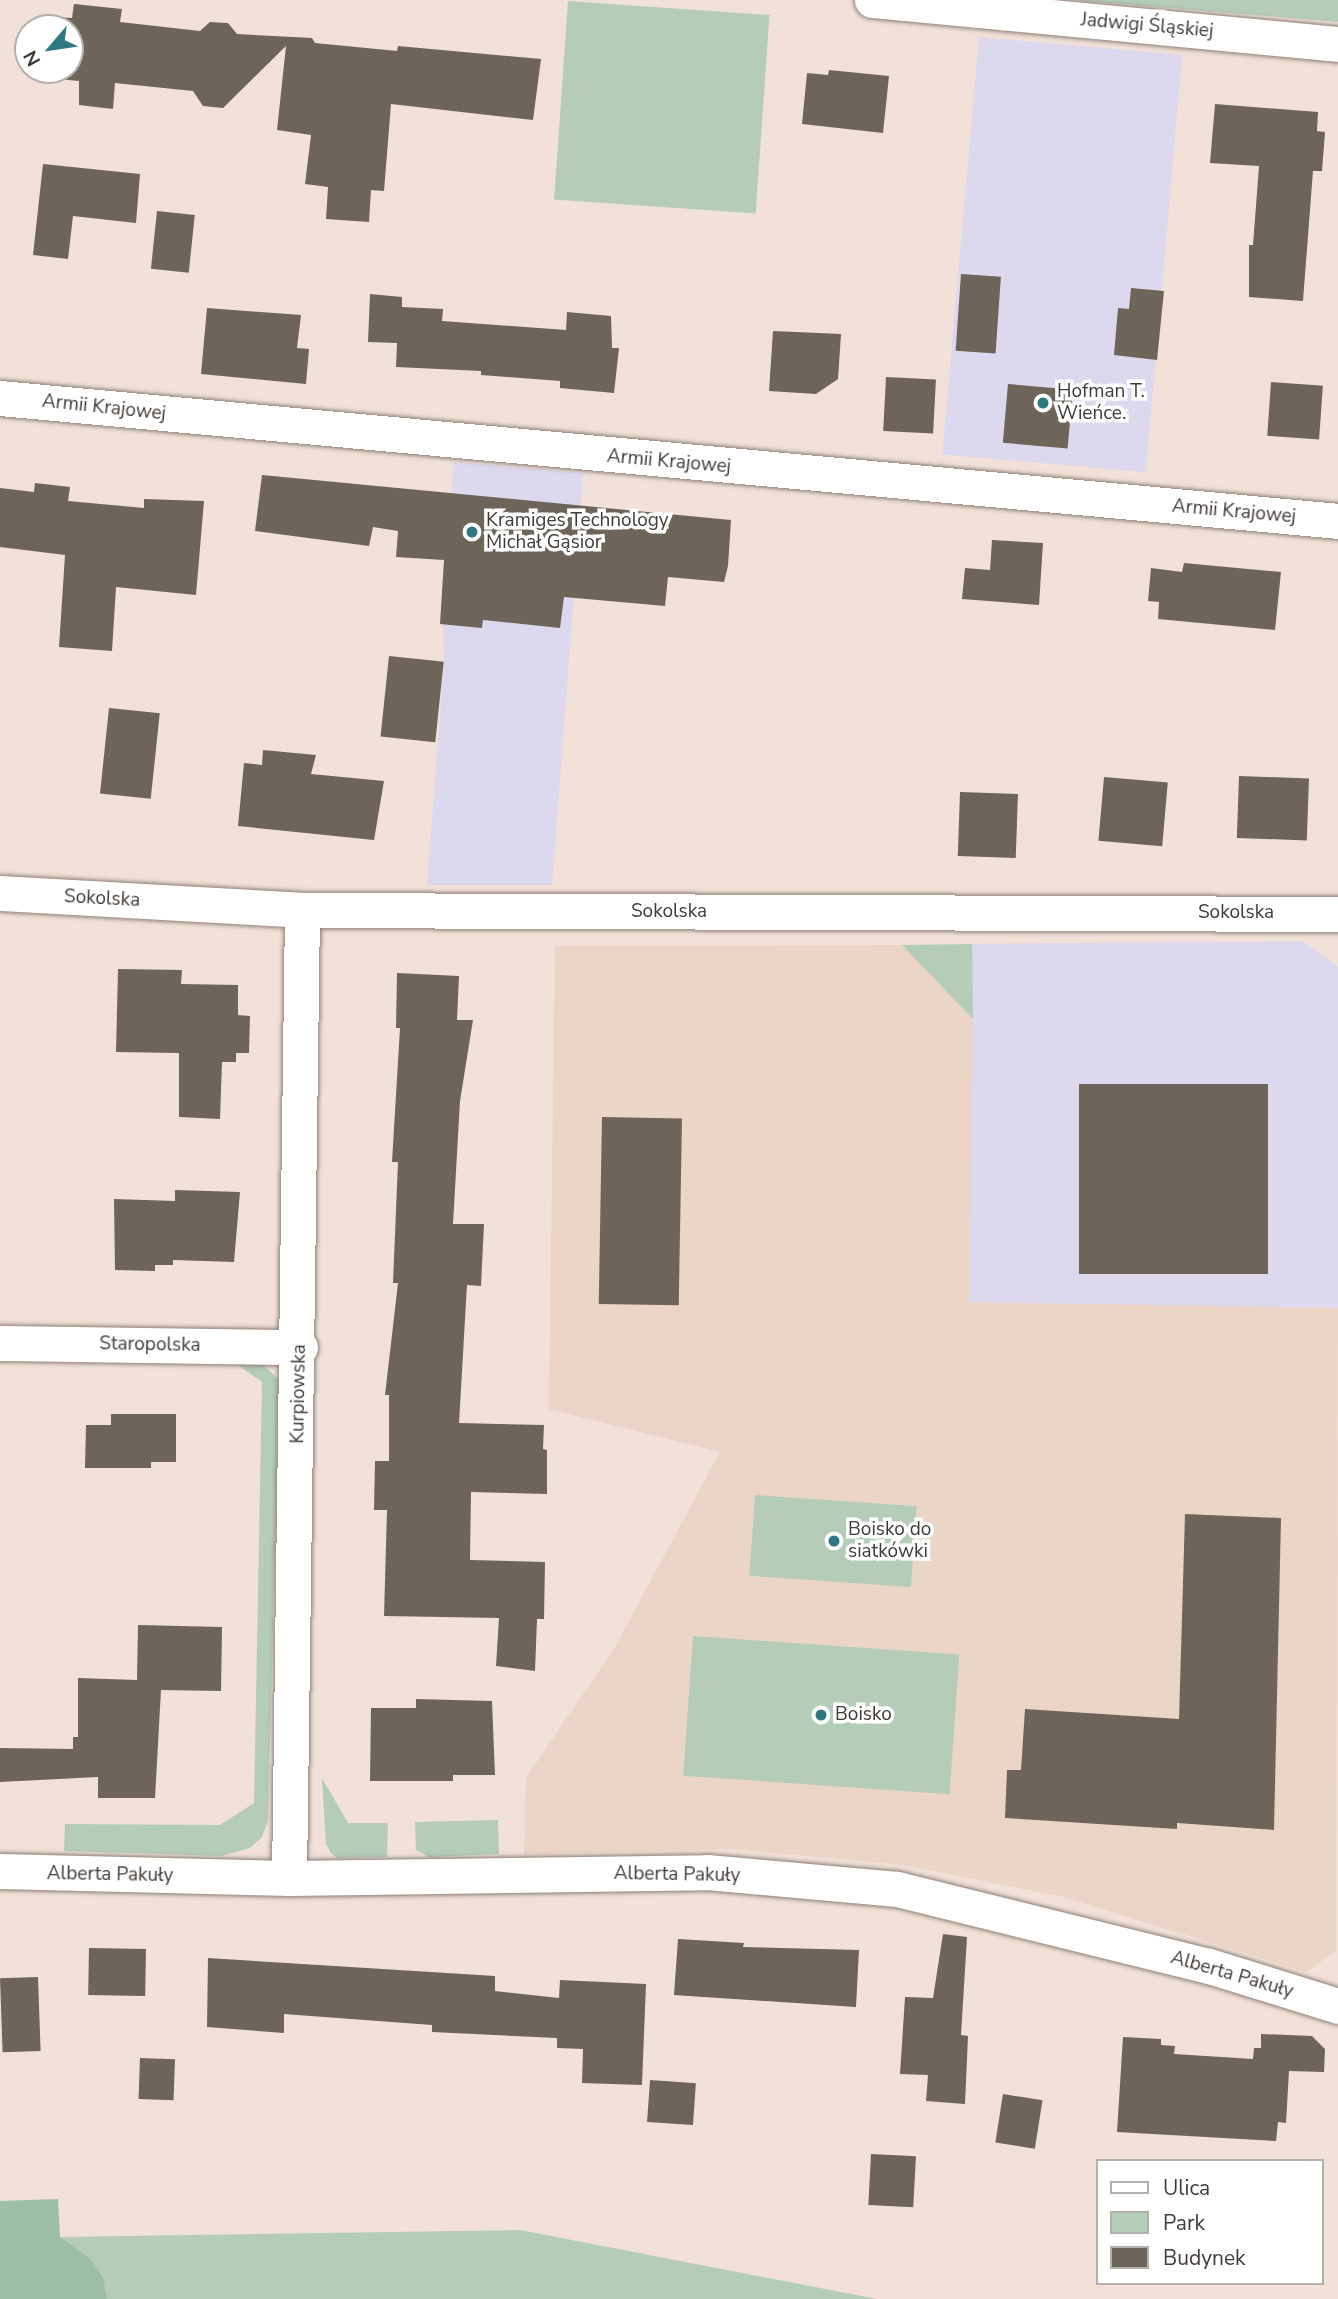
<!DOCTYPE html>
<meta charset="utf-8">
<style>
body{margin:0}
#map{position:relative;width:1338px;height:2299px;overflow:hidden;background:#f1e1d8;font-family:"Nunito Sans",sans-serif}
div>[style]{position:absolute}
.commercial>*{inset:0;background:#dcd8ed;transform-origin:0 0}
.built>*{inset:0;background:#ebd5c7}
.green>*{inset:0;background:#b5ccb9;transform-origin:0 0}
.forest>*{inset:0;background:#9dbfa3}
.building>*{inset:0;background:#6d6559;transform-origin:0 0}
.roads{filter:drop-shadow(0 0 2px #8e8078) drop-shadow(0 0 2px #8e8078)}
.street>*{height:35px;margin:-17.5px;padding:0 17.5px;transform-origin:17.5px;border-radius:17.5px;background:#fff}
.dots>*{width:19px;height:19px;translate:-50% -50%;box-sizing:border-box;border:4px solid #fff;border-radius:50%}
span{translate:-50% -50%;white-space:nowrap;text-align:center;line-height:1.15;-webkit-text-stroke:7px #fff;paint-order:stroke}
.street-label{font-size:19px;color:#413b37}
.poi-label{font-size:19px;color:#413b37}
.left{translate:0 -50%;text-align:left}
.legend{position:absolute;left:1096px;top:2159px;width:228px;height:126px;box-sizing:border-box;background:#fff;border:2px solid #b3b1af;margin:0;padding:9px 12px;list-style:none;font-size:21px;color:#413b37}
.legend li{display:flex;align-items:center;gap:14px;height:35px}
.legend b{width:35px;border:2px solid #b3b1af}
.north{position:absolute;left:14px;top:14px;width:70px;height:70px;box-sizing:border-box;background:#fff;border:2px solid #b3b1af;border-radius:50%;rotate:241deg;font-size:19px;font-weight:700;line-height:28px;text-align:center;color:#413b37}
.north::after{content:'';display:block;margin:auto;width:24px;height:32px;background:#307881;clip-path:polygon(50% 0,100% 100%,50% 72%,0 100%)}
</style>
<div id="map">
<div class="commercial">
<i style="left:979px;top:37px;width:204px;height:419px;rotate:5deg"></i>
<i style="clip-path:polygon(454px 462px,583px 473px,552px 885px,427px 885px,444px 662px,442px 587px)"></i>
<i style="clip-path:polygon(1303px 941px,1338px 967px,1338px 1308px,969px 1303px,972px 944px)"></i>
</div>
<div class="built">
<i style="clip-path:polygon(902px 945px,973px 1019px,969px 1302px,1338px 1308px,1336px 1951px,1306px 1972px,1063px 1897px,903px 1865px,731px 1849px,524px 1854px,526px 1778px,615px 1647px,720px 1452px,549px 1409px,555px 946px)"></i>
</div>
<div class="green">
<i style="clip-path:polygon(1073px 0,1338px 0,1338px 22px)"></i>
<i style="left:568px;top:1px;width:202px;height:199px;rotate:4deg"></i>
<i style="clip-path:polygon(972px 944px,973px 1019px,902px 945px)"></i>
<i style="clip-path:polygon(257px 1359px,278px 1379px,279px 1390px,268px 1821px,262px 1837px,250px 1848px,221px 1856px,64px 1851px,65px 1824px,220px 1825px,254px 1803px,262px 1382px,231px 1360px)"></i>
<i style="left:755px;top:1495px;width:162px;height:81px;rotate:4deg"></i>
<i style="left:693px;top:1636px;width:267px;height:140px;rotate:4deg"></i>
<i style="clip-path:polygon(322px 1778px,348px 1823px,388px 1823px,387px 1857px,337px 1858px,331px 1853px,326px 1844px)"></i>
<i style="clip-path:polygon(498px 1820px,499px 1854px,429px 1857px,416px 1850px,415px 1822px)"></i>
<i style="clip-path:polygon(520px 2230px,877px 2299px,107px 2299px,91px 2259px,60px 2237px)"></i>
</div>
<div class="forest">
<i style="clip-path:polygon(58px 2199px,60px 2237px,91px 2259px,103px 2278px,107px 2299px,0 2299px,0 2201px)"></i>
</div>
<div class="building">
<i style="clip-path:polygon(74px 4px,122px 9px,120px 22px,200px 31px,210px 22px,228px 23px,237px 34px,312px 38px,315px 43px,397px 51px,398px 46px,541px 59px,533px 120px,391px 104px,384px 191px,371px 190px,369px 222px,326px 219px,328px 187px,305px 184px,311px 135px,277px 130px,286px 46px,223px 108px,203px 106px,193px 91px,115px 83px,113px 109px,79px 105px,79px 81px,48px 78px,49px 70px,70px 70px,70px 28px,55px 28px,56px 17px,72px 18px)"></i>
<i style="clip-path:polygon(829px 70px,889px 76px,883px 133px,802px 124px,807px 73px,828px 75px)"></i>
<i style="clip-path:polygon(1215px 104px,1318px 112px,1317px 131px,1325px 132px,1322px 171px,1313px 171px,1303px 301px,1249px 297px,1249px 245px,1253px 245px,1259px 166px,1210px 163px)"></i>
<i style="clip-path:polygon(43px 164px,140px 174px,136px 223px,73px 216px,68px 259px,33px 255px)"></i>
<i style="left:157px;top:211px;width:38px;height:58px;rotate:6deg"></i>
<i style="left:961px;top:274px;width:40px;height:77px;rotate:4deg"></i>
<i style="clip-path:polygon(1131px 288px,1164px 291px,1157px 360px,1114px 355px,1118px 308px,1129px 309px)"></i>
<i style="clip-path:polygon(370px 294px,402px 297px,402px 307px,443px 309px,442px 321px,566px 330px,567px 312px,611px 316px,612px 348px,619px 348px,614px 393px,560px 388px,560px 381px,481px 375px,481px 371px,396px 367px,397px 343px,368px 342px)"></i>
<i style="clip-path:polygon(207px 308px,301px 315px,297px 348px,309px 349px,306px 384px,201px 374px)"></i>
<i style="clip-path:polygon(773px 331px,841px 334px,838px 379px,816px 394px,769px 391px)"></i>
<i style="left:886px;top:377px;width:50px;height:54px;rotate:3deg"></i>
<i style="left:1271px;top:382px;width:52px;height:54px;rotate:4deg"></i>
<i style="left:1008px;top:384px;width:65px;height:59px;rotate:5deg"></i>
<i style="clip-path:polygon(262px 475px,731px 520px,728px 566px,724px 582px,668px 577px,665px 606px,564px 597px,560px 628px,483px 620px,482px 628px,440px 624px,444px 560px,396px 557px,398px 531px,373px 527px,369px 546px,255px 531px)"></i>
<i style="clip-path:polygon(35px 483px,70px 487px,68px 501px,144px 508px,144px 499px,204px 501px,196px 595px,116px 587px,112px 651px,59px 647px,65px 555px,0 547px,0 488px,34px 492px)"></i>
<i style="clip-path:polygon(992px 540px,1043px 543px,1039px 605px,962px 599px,965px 568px,990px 570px)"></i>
<i style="clip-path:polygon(1184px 563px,1281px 572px,1275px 630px,1158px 619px,1159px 602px,1148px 601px,1151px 568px,1182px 572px)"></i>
<i style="left:389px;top:656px;width:55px;height:81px;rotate:6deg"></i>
<i style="left:109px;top:708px;width:51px;height:86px;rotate:6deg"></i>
<i style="clip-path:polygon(263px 750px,316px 755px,311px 774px,384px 781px,374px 840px,238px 826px,244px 763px,262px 765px)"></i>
<i style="left:1239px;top:776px;width:70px;height:62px;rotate:2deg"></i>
<i style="left:1104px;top:777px;width:64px;height:64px;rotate:5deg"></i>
<i style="left:960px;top:792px;width:58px;height:64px;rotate:2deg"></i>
<i style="clip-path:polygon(118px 969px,182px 970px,181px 984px,238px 985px,238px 1015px,250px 1016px,249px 1053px,236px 1053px,236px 1062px,222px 1062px,220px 1119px,179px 1117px,179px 1053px,116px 1052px)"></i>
<i style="clip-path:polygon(397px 973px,459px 976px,457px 1020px,473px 1020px,460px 1101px,453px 1224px,484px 1224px,481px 1286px,467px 1285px,459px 1423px,544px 1425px,543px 1449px,547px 1450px,547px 1494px,471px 1492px,470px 1560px,545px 1562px,544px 1619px,537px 1619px,535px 1671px,496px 1666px,499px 1618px,384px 1616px,387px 1510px,374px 1510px,375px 1461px,389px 1461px,389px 1395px,385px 1395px,398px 1283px,393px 1283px,398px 1162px,392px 1162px,400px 1028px,396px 1028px)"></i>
<i style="left:1079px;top:1084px;width:189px;height:190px"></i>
<i style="left:602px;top:1117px;width:80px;height:187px;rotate:1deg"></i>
<i style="clip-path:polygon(175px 1190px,240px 1192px,234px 1262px,173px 1260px,173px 1265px,155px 1265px,155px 1271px,115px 1270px,114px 1199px,175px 1201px)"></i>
<i style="clip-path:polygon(111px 1414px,176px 1414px,176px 1462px,151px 1462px,151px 1468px,85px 1468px,86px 1425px,111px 1425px)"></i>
<i style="clip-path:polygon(1185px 1514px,1281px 1518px,1274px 1830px,1177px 1823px,1177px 1829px,1005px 1818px,1007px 1770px,1021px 1770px,1025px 1709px,1179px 1719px)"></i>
<i style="clip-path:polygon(138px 1625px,222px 1627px,221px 1691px,161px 1690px,155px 1798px,98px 1798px,98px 1777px,0 1782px,0 1748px,73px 1749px,73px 1737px,78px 1737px,78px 1678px,137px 1680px)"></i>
<i style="clip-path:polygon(416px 1699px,492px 1701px,495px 1775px,453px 1775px,453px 1781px,370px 1781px,371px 1708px,416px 1708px)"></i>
<i style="clip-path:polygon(943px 1934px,967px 1937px,961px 2035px,968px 2036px,965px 2104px,926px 2101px,928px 2075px,900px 2074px,905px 1997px,933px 1998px)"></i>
<i style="clip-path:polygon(678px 1939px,744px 1943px,743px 1947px,859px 1950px,856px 2007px,674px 1995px)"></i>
<i style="left:89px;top:1948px;width:57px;height:47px;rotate:1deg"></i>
<i style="clip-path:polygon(208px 1958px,495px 1976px,495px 1991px,559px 1998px,560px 1980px,646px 1984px,642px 2085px,582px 2083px,583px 2049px,557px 2048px,557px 2038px,432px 2032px,432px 2025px,284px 2014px,284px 2033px,207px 2027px)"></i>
<i style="left:38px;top:1977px;width:74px;height:38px;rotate:88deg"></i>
<i style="clip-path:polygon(1261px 2034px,1312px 2036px,1325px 2049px,1324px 2072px,1289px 2071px,1286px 2123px,1278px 2122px,1276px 2141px,1117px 2132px,1123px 2037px,1161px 2039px,1161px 2045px,1175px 2046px,1174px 2054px,1253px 2059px,1254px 2048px,1261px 2048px)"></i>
<i style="left:140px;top:2058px;width:35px;height:41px;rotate:2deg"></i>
<i style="left:650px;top:2080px;width:46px;height:42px;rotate:4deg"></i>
<i style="left:1003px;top:2094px;width:40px;height:49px;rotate:9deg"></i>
<i style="left:871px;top:2154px;width:45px;height:51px;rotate:3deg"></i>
</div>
<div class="roads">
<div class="street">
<i style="left:872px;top:0;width:468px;rotate:5.4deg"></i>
<i style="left:0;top:398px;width:1344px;rotate:5.25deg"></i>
<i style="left:0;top:893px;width:302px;rotate:3.2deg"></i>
<i style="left:302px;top:910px;width:1036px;rotate:0.22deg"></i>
<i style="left:0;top:1343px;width:300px;rotate:0.8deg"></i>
<i style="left:0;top:1871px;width:289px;rotate:1.4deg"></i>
<i style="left:289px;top:1878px;width:418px;rotate:-0.8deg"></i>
<i style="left:707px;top:1872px;width:191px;rotate:5.1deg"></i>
<i style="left:897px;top:1889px;width:321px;rotate:13.9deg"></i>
<i style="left:1209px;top:1966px;width:135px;rotate:17.2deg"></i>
<i style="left:289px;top:1878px;width:968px;rotate:-89.23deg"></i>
</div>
</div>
<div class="dots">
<i style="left:1043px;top:403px;background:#307881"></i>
<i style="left:472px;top:532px;background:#307881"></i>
<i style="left:834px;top:1541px;background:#307881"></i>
<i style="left:821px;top:1715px;background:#307881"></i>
</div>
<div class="street-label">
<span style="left:1147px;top:26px;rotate:5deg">Jadwigi Śląskiej</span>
<span style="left:104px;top:408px;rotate:6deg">Armii Krajowej</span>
<span style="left:669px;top:462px;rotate:5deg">Armii Krajowej</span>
<span style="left:1234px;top:512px;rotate:5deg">Armii Krajowej</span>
<span style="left:102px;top:899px;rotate:3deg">Sokolska</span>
<span style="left:669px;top:912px">Sokolska</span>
<span style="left:1236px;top:913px">Sokolska</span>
<span style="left:150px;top:1345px;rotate:1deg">Staropolska</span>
<span style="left:299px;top:1394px;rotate:-89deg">Kurpiowska</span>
<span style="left:110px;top:1875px;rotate:1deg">Alberta Pakuły</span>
<span style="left:677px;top:1875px;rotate:1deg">Alberta Pakuły</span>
<span style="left:1232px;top:1975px;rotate:16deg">Alberta Pakuły</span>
</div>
<div class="poi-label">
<span class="left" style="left:1057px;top:403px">Hofman T.<br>Wieńce.</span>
<span class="left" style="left:486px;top:532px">Kramiges Technology<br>Michał Gąsior</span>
<span class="left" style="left:848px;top:1541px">Boisko do<br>siatkówki</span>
<span class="left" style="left:835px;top:1715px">Boisko</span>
</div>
<ul class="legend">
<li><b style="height:9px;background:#fff"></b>Ulica</li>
<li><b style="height:19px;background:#b5ccb9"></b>Park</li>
<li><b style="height:19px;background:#6d6559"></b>Budynek</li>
</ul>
<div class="north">N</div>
</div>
